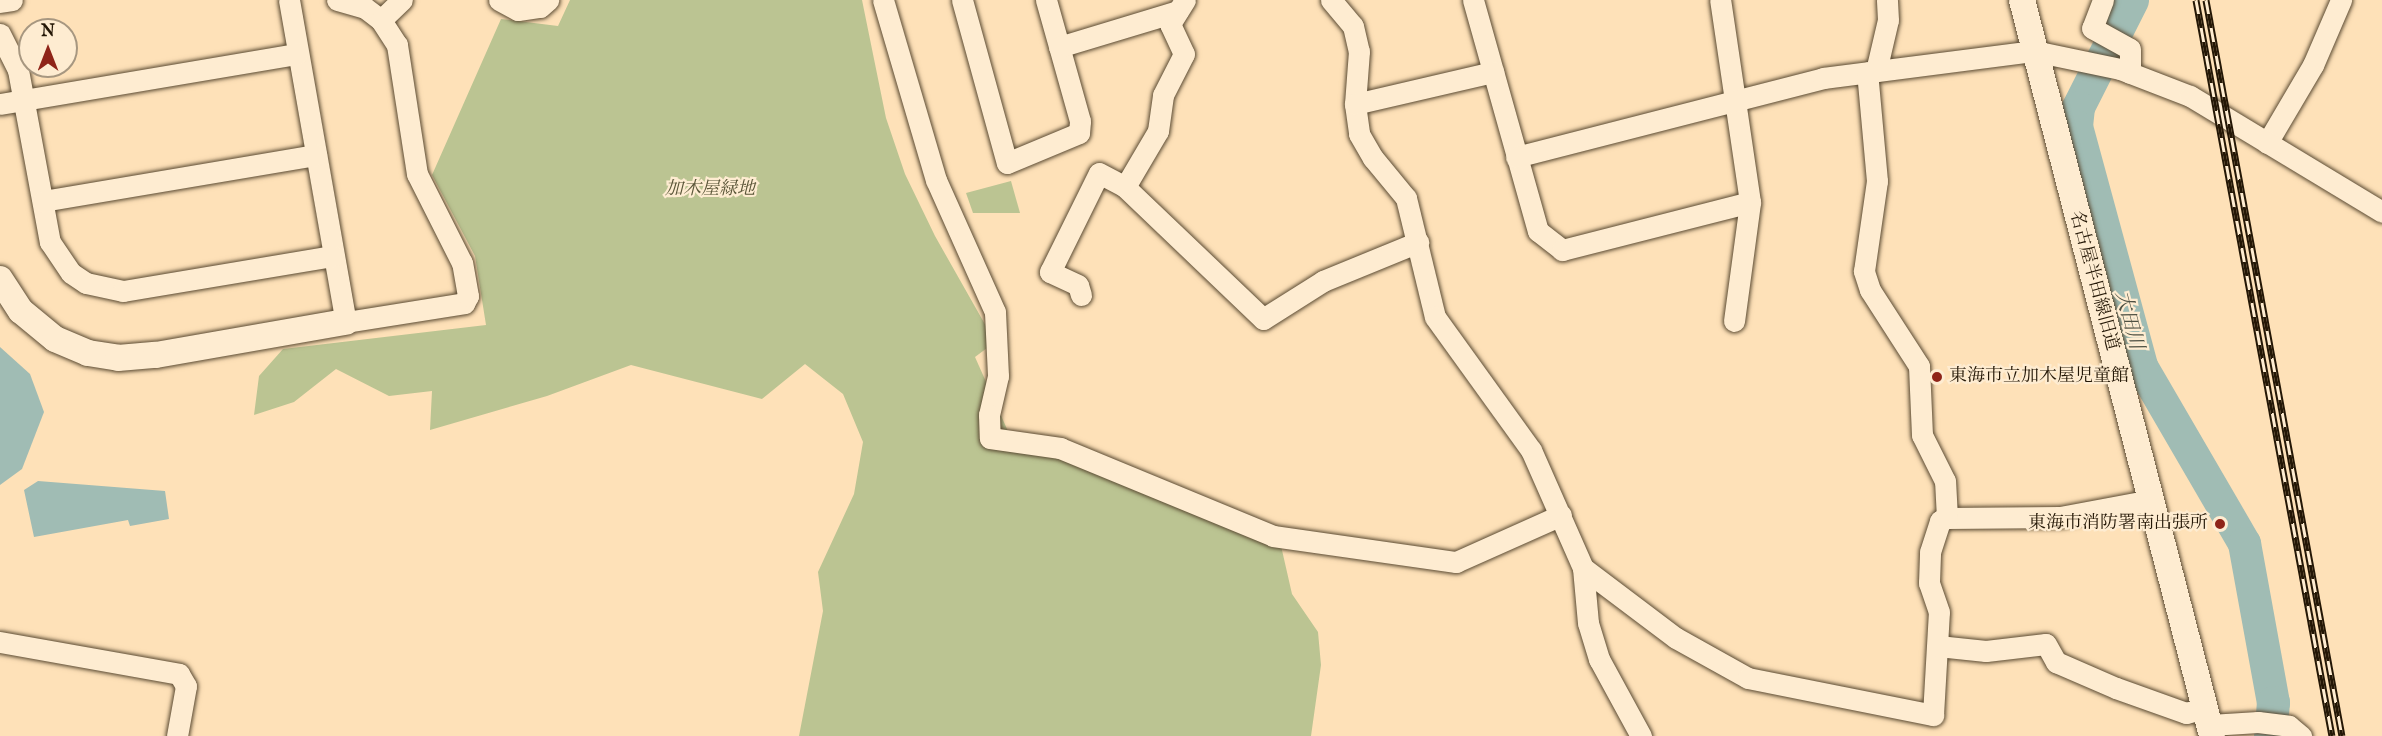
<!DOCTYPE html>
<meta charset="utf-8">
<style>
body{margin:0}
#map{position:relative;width:2382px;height:736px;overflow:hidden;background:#fee1b8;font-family:"IM FELL English","Noto Serif JP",serif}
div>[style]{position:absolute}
.green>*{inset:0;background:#bbc492}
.water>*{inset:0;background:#a0bcb4}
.river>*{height:33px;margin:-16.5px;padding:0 16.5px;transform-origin:16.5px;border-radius:16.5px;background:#a0bcb4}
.roads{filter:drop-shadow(0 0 2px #5a4a32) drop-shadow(0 0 2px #5a4a32)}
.minor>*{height:21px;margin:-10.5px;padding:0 10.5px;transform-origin:10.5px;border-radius:10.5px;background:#feecd1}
.tertiary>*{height:26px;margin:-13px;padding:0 13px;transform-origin:13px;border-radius:13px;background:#feecd1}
.rail>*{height:7px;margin-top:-3.5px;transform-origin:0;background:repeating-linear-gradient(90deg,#feecd1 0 14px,#241706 0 28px);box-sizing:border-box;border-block:2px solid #241706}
.dots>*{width:16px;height:16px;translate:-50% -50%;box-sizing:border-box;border:3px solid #feecd1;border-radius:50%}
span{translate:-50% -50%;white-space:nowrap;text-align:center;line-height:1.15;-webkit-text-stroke:4.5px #feecd1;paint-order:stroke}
.park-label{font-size:18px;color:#595437;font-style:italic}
.street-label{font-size:18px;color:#241706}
.poi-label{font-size:18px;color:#241706}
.left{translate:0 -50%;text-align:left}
.right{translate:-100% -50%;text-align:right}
.water-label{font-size:20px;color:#4f5143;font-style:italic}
.north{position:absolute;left:18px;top:18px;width:60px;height:60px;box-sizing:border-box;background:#feecd1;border:2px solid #a79780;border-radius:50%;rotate:0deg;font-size:16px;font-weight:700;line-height:24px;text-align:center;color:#241706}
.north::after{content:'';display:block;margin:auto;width:21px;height:27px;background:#8f2418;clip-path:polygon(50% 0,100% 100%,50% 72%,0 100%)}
</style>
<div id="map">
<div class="green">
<i style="clip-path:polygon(570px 0,862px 0,886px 118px,905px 174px,935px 236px,995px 342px,975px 357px,1011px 438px,1279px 537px,1292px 594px,1318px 632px,1321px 665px,1311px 736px,799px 736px,823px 611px,818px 572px,854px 494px,863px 442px,843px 394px,805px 364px,762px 399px,631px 365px,547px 396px,430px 430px,432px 391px,389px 396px,336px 369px,294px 402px,254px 415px,259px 376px,283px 349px,486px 325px,475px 256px,432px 175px,501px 19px,558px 26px)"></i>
<i style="clip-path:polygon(1011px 181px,1020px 213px,973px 213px,966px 193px)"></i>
</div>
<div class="water">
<i style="clip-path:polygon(0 347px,30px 374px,44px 412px,22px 469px,0 485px)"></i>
<i style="clip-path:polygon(38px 481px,165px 491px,169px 519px,130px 526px,128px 520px,34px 537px,24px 490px)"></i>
</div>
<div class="river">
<i style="left:2132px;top:0;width:120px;rotate:116.8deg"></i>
<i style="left:2078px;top:107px;width:19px;rotate:96deg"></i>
<i style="left:2076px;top:126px;width:249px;rotate:74.8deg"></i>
<i style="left:2141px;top:366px;width:205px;rotate:59.8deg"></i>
<i style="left:2244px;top:543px;width:162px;rotate:79.7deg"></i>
<i style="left:2273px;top:702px;width:34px;rotate:95deg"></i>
</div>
<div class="roads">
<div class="minor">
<i style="left:289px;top:0;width:327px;rotate:80deg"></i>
<i style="left:346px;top:322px;width:120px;rotate:-9.1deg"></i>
<i style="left:464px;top:303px;width:8px;rotate:-60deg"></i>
<i style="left:468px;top:296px;width:34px;rotate:-100deg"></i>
<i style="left:462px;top:263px;width:100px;rotate:-116.8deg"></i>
<i style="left:417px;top:174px;width:131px;rotate:-98.8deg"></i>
<i style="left:397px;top:45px;width:30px;rotate:-123deg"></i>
<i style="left:381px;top:20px;width:20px;rotate:-143deg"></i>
<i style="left:365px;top:8px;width:29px;rotate:-164deg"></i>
<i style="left:499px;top:0;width:21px;rotate:28deg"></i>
<i style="left:518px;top:10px;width:22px;rotate:-8deg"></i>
<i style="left:540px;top:7px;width:11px;rotate:-41deg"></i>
<i style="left:883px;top:0;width:188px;rotate:73.6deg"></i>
<i style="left:936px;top:180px;width:145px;rotate:65.9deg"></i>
<i style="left:995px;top:312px;width:64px;rotate:87.3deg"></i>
<i style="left:998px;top:376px;width:40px;rotate:103deg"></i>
<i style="left:989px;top:415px;width:23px;rotate:88deg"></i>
<i style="left:990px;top:438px;width:71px;rotate:8.1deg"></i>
<i style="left:1060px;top:448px;width:230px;rotate:22.4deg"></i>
<i style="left:1273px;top:536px;width:185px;rotate:8.1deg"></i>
<i style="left:1456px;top:562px;width:115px;rotate:-24.1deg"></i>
<i style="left:962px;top:0;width:169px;rotate:74.6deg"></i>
<i style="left:1007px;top:163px;width:78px;rotate:-22.6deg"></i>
<i style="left:1079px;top:133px;width:12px;rotate:-85deg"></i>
<i style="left:1080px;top:121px;width:126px;rotate:-105.7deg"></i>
<i style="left:1331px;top:0;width:34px;rotate:50deg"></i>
<i style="left:1353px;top:26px;width:26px;rotate:77deg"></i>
<i style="left:1359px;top:51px;width:53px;rotate:94.3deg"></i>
<i style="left:1355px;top:104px;width:30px;rotate:82deg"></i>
<i style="left:1359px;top:134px;width:28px;rotate:60deg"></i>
<i style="left:1373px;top:158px;width:52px;rotate:50.5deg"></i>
<i style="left:1406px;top:198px;width:122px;rotate:76.3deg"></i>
<i style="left:1435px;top:317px;width:164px;rotate:54.2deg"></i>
<i style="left:1531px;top:450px;width:129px;rotate:66.2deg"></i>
<i style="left:1583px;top:568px;width:55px;rotate:84.8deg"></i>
<i style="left:1588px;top:623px;width:38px;rotate:73deg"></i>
<i style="left:1599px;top:659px;width:88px;rotate:61.4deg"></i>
<i style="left:1473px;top:0;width:240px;rotate:74.3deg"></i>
<i style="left:1538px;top:231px;width:31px;rotate:38deg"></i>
<i style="left:1562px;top:250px;width:194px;rotate:-14.3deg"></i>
<i style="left:1750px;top:202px;width:204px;rotate:-98.4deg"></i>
<i style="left:2103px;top:0;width:30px;rotate:111deg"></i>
<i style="left:2092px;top:28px;width:43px;rotate:28.9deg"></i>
<i style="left:2130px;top:49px;width:24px;rotate:90deg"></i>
<i style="left:0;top:2px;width:12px;rotate:-9deg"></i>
<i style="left:381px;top:20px;width:29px;rotate:-44deg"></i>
<i style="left:0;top:34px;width:40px;rotate:63.4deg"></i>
<i style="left:18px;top:70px;width:175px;rotate:79.5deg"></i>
<i style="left:50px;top:242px;width:37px;rotate:56deg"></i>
<i style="left:71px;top:273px;width:18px;rotate:34deg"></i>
<i style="left:86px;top:283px;width:38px;rotate:12deg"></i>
<i style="left:123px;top:291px;width:213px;rotate:-9.5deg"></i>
<i style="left:1059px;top:47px;width:124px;rotate:-16.8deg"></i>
<i style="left:1876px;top:71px;width:52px;rotate:-76.8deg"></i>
<i style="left:1888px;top:20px;width:20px;rotate:-93deg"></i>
<i style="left:0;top:104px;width:301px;rotate:-9.6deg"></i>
<i style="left:1355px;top:104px;width:142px;rotate:-13.1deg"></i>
<i style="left:2267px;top:143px;width:91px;rotate:-59.5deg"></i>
<i style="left:2313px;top:65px;width:71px;rotate:-66.7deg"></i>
<i style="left:1516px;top:157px;width:317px;rotate:-14.4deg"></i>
<i style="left:1823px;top:78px;width:213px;rotate:-7.3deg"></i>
<i style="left:2034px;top:51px;width:88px;rotate:11.8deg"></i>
<i style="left:2120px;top:69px;width:75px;rotate:21.1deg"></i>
<i style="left:2190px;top:96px;width:224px;rotate:31.1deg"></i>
<i style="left:1125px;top:187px;width:65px;rotate:-59.5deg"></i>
<i style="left:1158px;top:131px;width:36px;rotate:-82deg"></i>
<i style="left:1163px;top:95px;width:46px;rotate:-62.9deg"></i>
<i style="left:1184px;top:54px;width:33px;rotate:-115deg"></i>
<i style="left:1170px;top:24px;width:28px;rotate:-58deg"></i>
<i style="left:43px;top:201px;width:277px;rotate:-9.6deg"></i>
<i style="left:1081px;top:295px;width:10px;rotate:-107deg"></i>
<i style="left:1078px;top:285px;width:31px;rotate:-155deg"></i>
<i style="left:1050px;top:272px;width:110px;rotate:-63.7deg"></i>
<i style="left:1099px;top:173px;width:30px;rotate:28deg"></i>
<i style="left:1125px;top:187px;width:191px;rotate:43.7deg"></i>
<i style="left:1263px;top:319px;width:71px;rotate:-32.3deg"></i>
<i style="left:1323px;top:281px;width:103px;rotate:-22.3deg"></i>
<i style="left:1734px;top:321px;width:120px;rotate:-82.3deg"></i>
<i style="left:1947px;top:518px;width:113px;rotate:-0.5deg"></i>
<i style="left:2060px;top:517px;width:94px;rotate:-10.5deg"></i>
<i style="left:1583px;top:568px;width:116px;rotate:37deg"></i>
<i style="left:1676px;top:638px;width:82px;rotate:29.1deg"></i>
<i style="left:1748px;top:678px;width:189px;rotate:11.3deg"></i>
<i style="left:1933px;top:715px;width:103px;rotate:-86.7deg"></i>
<i style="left:1939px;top:612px;width:31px;rotate:-109deg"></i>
<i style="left:1929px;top:583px;width:31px;rotate:-88deg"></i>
<i style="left:1930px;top:552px;width:33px;rotate:-72deg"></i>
<i style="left:1940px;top:521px;width:8px;rotate:-23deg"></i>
<i style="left:1947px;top:518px;width:37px;rotate:-93deg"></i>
<i style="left:1945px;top:481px;width:51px;rotate:-116.6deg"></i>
<i style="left:1922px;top:435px;width:69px;rotate:-92.5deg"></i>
<i style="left:1919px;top:366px;width:90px;rotate:-122.8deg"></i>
<i style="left:1870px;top:290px;width:20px;rotate:-108deg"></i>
<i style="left:1864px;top:271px;width:91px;rotate:-81.8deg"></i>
<i style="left:1877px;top:181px;width:109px;rotate:-95.2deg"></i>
<i style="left:0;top:642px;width:182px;rotate:10.1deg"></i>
<i style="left:179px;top:674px;width:14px;rotate:60deg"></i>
<i style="left:186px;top:686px;width:51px;rotate:100.2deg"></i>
<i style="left:1938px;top:646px;width:48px;rotate:5.9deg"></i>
<i style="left:1986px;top:651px;width:60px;rotate:-6.7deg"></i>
<i style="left:2046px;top:644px;width:21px;rotate:61deg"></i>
<i style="left:2056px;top:662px;width:65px;rotate:23.4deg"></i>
<i style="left:2116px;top:688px;width:74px;rotate:19.7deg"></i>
<i style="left:2186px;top:713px;width:20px;rotate:-15deg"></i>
<i style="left:2210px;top:725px;width:48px;rotate:-3.6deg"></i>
<i style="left:2258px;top:722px;width:31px;rotate:7deg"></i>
<i style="left:2289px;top:726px;width:16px;rotate:40deg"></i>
</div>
<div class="tertiary">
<i style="left:2022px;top:0;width:760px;rotate:75.52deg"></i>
<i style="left:0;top:279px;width:38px;rotate:57deg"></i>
<i style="left:21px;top:311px;width:44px;rotate:39.5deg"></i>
<i style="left:55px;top:339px;width:36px;rotate:23deg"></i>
<i style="left:88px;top:353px;width:30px;rotate:9deg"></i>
<i style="left:118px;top:358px;width:38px;rotate:-5deg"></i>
<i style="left:156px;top:355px;width:193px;rotate:-9.9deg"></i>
</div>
</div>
<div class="rail">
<i style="left:2196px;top:0;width:748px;rotate:79.53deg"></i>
<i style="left:2206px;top:0;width:748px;rotate:79.53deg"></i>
</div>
<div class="dots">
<i style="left:1937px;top:377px;background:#8f2418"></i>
<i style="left:2220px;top:524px;background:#8f2418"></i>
</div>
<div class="park-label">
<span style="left:710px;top:190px">加木屋緑地</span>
</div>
<div class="street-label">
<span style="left:2093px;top:281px;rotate:75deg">名古屋半田線旧道</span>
</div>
<div class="poi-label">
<span class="left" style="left:1949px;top:377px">東海市立加木屋児童館</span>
<span class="right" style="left:2208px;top:524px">東海市消防署南出張所</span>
</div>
<div class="water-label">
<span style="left:2129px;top:320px;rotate:75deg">大田川</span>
</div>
<div class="north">N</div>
</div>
